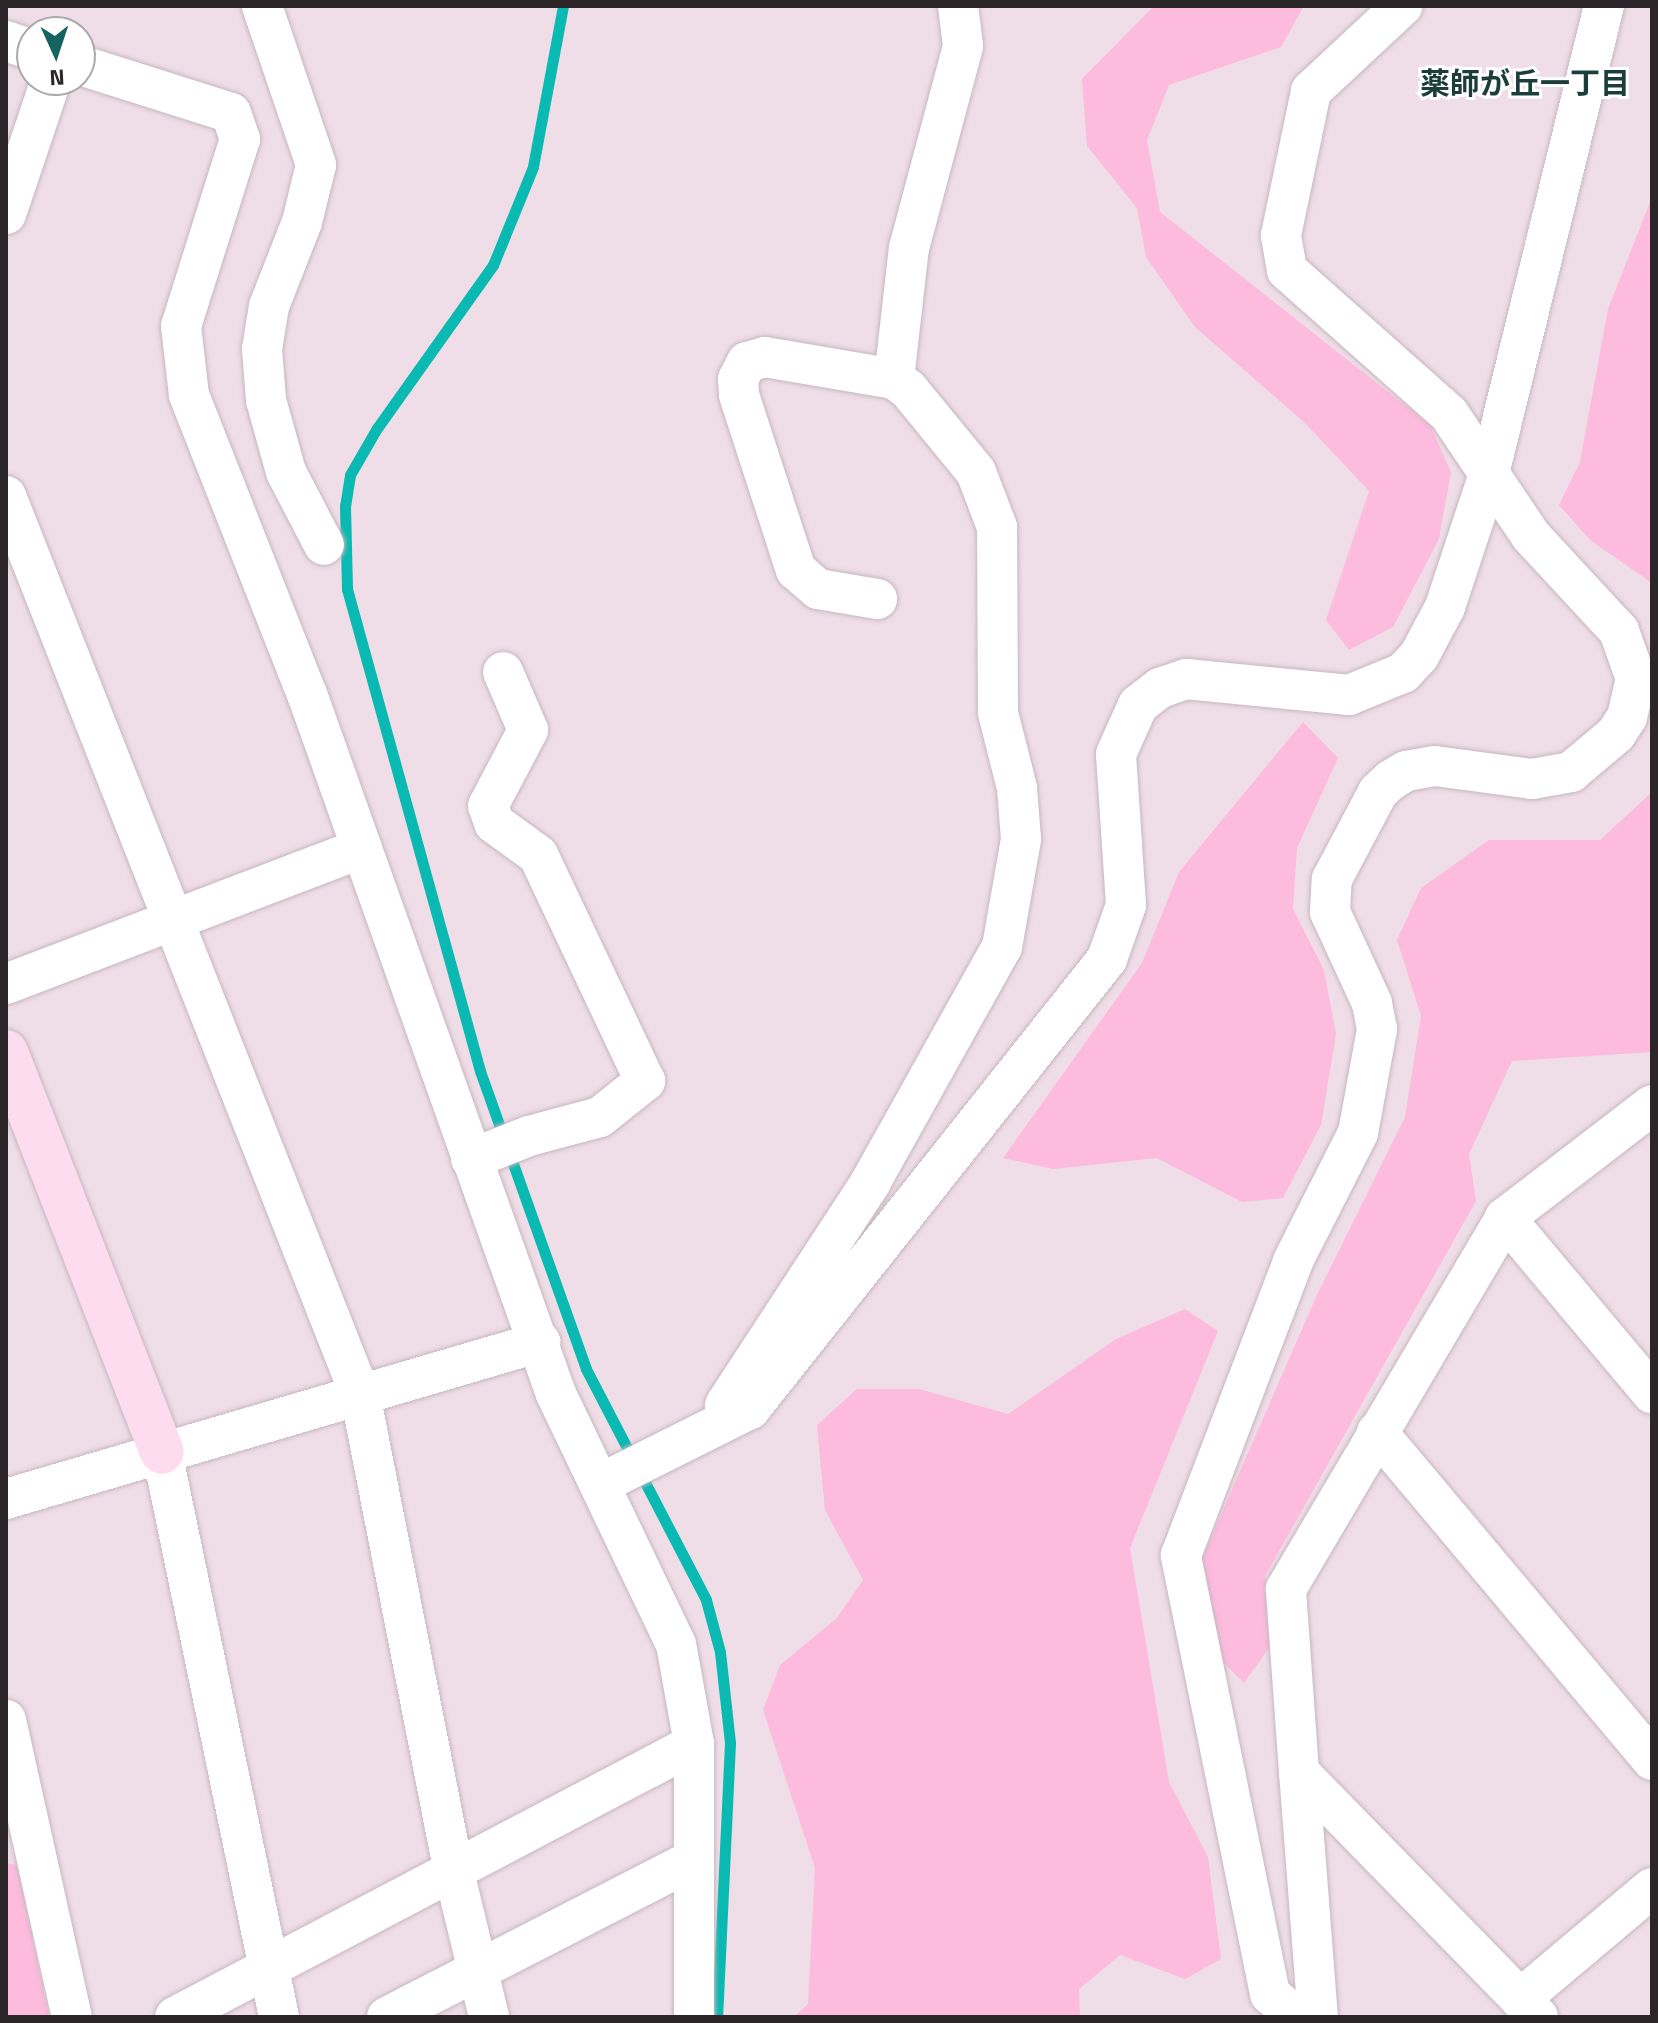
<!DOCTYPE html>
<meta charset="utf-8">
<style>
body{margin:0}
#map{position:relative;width:1658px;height:2023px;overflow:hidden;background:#efdee7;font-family:"Titillium Web","Noto Sans JP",sans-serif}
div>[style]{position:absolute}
.green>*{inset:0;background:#fdbbde}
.stream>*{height:11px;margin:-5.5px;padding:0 5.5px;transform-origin:5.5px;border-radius:5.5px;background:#0ab9b2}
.roads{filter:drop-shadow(0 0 2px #c7b7bf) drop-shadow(0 0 2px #c7b7bf)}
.street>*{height:40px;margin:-20px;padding:0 20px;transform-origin:20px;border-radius:20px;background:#fff}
.secondary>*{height:44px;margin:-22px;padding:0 22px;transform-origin:22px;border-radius:22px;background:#fddcef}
span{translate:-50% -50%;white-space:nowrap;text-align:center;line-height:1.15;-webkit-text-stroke:6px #fff;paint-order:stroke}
.neighbourhood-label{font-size:30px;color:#1c3e3b;font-weight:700}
.frame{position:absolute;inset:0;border:8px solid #2c2629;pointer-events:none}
.north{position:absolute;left:16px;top:16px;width:80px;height:80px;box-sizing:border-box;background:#fff;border:2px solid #aba8a9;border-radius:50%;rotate:177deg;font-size:22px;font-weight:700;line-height:32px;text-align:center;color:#2c2629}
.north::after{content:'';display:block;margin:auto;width:28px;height:36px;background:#166460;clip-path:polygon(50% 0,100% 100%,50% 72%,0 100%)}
</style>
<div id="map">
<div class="green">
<i style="clip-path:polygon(1154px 6px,1304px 6px,1281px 47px,1169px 85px,1147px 140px,1160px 212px,1430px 425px,1451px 472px,1439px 539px,1393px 627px,1349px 650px,1326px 620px,1369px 491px,1306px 424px,1195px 327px,1146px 257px,1137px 208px,1087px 146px,1082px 79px)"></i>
<i style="clip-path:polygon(1652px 197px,1652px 583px,1590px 540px,1559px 505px,1580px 462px,1608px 309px)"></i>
<i style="clip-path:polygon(1303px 722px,1338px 758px,1297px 848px,1293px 909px,1324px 970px,1336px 1034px,1321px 1125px,1283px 1198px,1242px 1202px,1157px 1158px,1053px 1169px,1003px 1158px,1142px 963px,1179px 872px)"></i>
<i style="clip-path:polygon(1652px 792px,1652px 1052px,1512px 1061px,1469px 1154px,1476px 1201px,1265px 1576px,1274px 1641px,1244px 1683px,1222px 1661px,1201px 1561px,1316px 1297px,1405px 1117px,1421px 1016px,1397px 940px,1421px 888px,1489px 840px,1600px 840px)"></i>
<i style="clip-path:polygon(1185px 1309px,1218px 1331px,1130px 1548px,1169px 1782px,1208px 1857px,1221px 1959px,1185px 1979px,1120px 1955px,1079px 1989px,1080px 2017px,794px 2017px,808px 2004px,815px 1868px,763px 1710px,780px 1665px,837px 1618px,863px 1580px,825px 1510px,817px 1425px,857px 1389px,919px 1389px,1008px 1414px,1116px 1339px)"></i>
<i style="clip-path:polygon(6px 1863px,17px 1865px,49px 2017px,6px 2017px)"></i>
</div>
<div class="stream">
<i style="left:563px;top:6px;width:164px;rotate:100.6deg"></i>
<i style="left:533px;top:167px;width:106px;rotate:112.2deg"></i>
<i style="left:493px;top:265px;width:200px;rotate:125.4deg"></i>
<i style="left:377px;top:428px;width:54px;rotate:119.9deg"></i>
<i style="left:350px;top:475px;width:31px;rotate:99deg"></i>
<i style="left:345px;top:506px;width:83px;rotate:88.6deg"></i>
<i style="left:347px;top:589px;width:500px;rotate:74.57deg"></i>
<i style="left:480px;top:1071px;width:316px;rotate:70.4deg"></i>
<i style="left:586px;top:1369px;width:260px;rotate:62.5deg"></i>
<i style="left:706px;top:1600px;width:54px;rotate:74.9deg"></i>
<i style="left:720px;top:1652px;width:92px;rotate:83.7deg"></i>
<i style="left:730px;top:1743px;width:274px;rotate:92.7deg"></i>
</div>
<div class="roads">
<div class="street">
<i style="left:262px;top:6px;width:168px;rotate:71.2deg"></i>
<i style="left:316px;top:165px;width:59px;rotate:103.8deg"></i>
<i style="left:302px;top:222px;width:90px;rotate:111.4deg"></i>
<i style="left:269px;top:306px;width:44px;rotate:99.2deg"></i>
<i style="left:262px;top:349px;width:51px;rotate:85.5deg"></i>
<i style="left:266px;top:400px;width:75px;rotate:74.5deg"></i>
<i style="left:286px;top:472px;width:82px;rotate:62.5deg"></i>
<i style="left:6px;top:41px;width:28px;rotate:19deg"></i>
<i style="left:80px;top:65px;width:158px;rotate:17.6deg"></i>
<i style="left:231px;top:113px;width:28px;rotate:71deg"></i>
<i style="left:240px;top:139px;width:196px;rotate:107.5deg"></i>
<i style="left:181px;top:326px;width:69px;rotate:83.4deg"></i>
<i style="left:189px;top:395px;width:321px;rotate:68.5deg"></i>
<i style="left:307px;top:694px;width:743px;rotate:70.42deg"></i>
<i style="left:556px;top:1394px;width:277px;rotate:64.4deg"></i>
<i style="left:676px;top:1644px;width:102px;rotate:79.8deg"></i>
<i style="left:694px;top:1744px;width:273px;rotate:90deg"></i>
<i style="left:6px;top:214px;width:141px;rotate:-71.4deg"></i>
<i style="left:894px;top:379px;width:132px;rotate:-83.5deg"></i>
<i style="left:909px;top:248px;width:209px;rotate:-75deg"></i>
<i style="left:963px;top:46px;width:40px;rotate:-97.1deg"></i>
<i style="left:6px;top:496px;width:965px;rotate:68.49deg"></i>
<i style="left:360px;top:1394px;width:487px;rotate:78.9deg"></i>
<i style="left:454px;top:1872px;width:149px;rotate:76.4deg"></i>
<i style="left:6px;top:984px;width:381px;rotate:-20.9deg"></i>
<i style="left:471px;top:1159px;width:62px;rotate:-21.6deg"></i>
<i style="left:529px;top:1136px;width:73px;rotate:-15deg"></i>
<i style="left:600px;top:1117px;width:58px;rotate:-38.7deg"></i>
<i style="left:645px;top:1081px;width:250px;rotate:-115.3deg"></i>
<i style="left:538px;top:855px;width:54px;rotate:-144deg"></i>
<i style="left:494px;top:823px;width:18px;rotate:-109deg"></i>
<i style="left:488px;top:806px;width:86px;rotate:-62.2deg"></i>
<i style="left:528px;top:730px;width:63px;rotate:-113.3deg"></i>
<i style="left:1505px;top:1218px;width:229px;rotate:50deg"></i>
<i style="left:725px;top:1405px;width:265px;rotate:-56.8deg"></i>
<i style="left:870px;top:1183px;width:270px;rotate:-60.8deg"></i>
<i style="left:1002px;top:947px;width:110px;rotate:-80deg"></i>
<i style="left:1021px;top:839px;width:51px;rotate:-94.5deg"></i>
<i style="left:1017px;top:788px;width:77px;rotate:-104.2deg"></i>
<i style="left:998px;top:713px;width:186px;rotate:-90.3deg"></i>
<i style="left:997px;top:527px;width:59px;rotate:-110.9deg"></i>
<i style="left:976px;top:472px;width:107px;rotate:-129.3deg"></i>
<i style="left:908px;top:389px;width:17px;rotate:-144deg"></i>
<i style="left:894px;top:379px;width:131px;rotate:-170.3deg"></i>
<i style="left:765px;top:357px;width:19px;rotate:164deg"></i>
<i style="left:747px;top:362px;width:19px;rotate:118deg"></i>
<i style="left:738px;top:379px;width:16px;rotate:86deg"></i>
<i style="left:739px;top:395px;width:184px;rotate:72deg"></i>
<i style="left:796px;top:570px;width:29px;rotate:41deg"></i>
<i style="left:818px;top:589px;width:60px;rotate:9.6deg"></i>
<i style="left:1377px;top:1432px;width:428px;rotate:50deg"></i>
<i style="left:162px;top:1452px;width:577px;rotate:78.3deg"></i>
<i style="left:600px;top:1484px;width:168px;rotate:-26.6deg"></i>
<i style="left:750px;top:1409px;width:574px;rotate:-51.57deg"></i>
<i style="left:1107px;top:959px;width:57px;rotate:-70.6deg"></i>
<i style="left:1126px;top:905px;width:151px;rotate:-93.8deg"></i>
<i style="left:1116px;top:754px;width:54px;rotate:-65.8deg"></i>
<i style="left:1138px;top:705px;width:28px;rotate:-38deg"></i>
<i style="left:1160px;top:688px;width:28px;rotate:-19deg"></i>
<i style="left:1186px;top:679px;width:164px;rotate:5.6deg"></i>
<i style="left:1349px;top:695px;width:58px;rotate:-22.2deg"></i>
<i style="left:1403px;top:673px;width:23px;rotate:-47deg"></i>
<i style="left:1419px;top:656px;width:55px;rotate:-62deg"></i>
<i style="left:1445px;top:607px;width:140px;rotate:-71.7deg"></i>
<i style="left:1489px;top:474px;width:482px;rotate:-76.2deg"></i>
<i style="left:6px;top:1499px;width:557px;rotate:-16.38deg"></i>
<i style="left:6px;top:1720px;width:304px;rotate:77.5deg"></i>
<i style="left:1299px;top:1772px;width:246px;rotate:85.6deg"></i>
<i style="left:1520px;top:1999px;width:172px;rotate:-40.1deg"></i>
<i style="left:175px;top:2017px;width:586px;rotate:-27.74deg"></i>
<i style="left:387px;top:2017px;width:343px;rotate:-27.2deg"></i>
<i style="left:1297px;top:2017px;width:35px;rotate:-140deg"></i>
<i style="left:1270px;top:1994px;width:448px;rotate:-101.5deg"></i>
<i style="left:1181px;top:1555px;width:315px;rotate:-69.1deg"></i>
<i style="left:1293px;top:1261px;width:144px;rotate:-63.1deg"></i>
<i style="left:1358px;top:1133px;width:106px;rotate:-79.6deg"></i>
<i style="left:1377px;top:1029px;width:26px;rotate:-101deg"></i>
<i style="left:1372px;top:1003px;width:100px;rotate:-114.8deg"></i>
<i style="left:1330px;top:912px;width:33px;rotate:-87deg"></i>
<i style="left:1332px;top:879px;width:98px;rotate:-62.1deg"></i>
<i style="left:1378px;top:792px;width:18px;rotate:-43deg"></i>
<i style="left:1391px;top:780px;width:17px;rotate:-31deg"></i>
<i style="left:1406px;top:771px;width:29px;rotate:-10deg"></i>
<i style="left:1435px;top:766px;width:98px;rotate:7.6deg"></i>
<i style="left:1532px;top:779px;width:40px;rotate:-10deg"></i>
<i style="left:1571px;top:772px;width:59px;rotate:-40.2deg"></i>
<i style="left:1616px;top:734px;width:20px;rotate:-57deg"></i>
<i style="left:1627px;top:717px;width:39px;rotate:-77deg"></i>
<i style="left:1636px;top:679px;width:51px;rotate:-109.5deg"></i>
<i style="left:1619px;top:631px;width:129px;rotate:-132.8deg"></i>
<i style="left:1531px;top:536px;width:147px;rotate:-123.9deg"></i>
<i style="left:1449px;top:414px;width:217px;rotate:-138.4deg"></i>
<i style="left:1287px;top:270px;width:36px;rotate:-100deg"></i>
<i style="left:1281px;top:235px;width:147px;rotate:-78.2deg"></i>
<i style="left:1311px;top:91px;width:125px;rotate:-43deg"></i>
<i style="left:1538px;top:2017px;width:342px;rotate:-134.3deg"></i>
<i style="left:1299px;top:1772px;width:183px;rotate:-94.1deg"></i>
<i style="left:1286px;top:1589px;width:431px;rotate:-59.4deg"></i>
<i style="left:1505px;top:1218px;width:185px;rotate:-37.5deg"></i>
</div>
<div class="secondary">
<i style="left:6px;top:1052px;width:429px;rotate:68.7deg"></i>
</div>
</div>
<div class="neighbourhood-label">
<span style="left:1525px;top:83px">薬師が丘一丁目</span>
</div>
<div class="frame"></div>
<div class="north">N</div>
</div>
